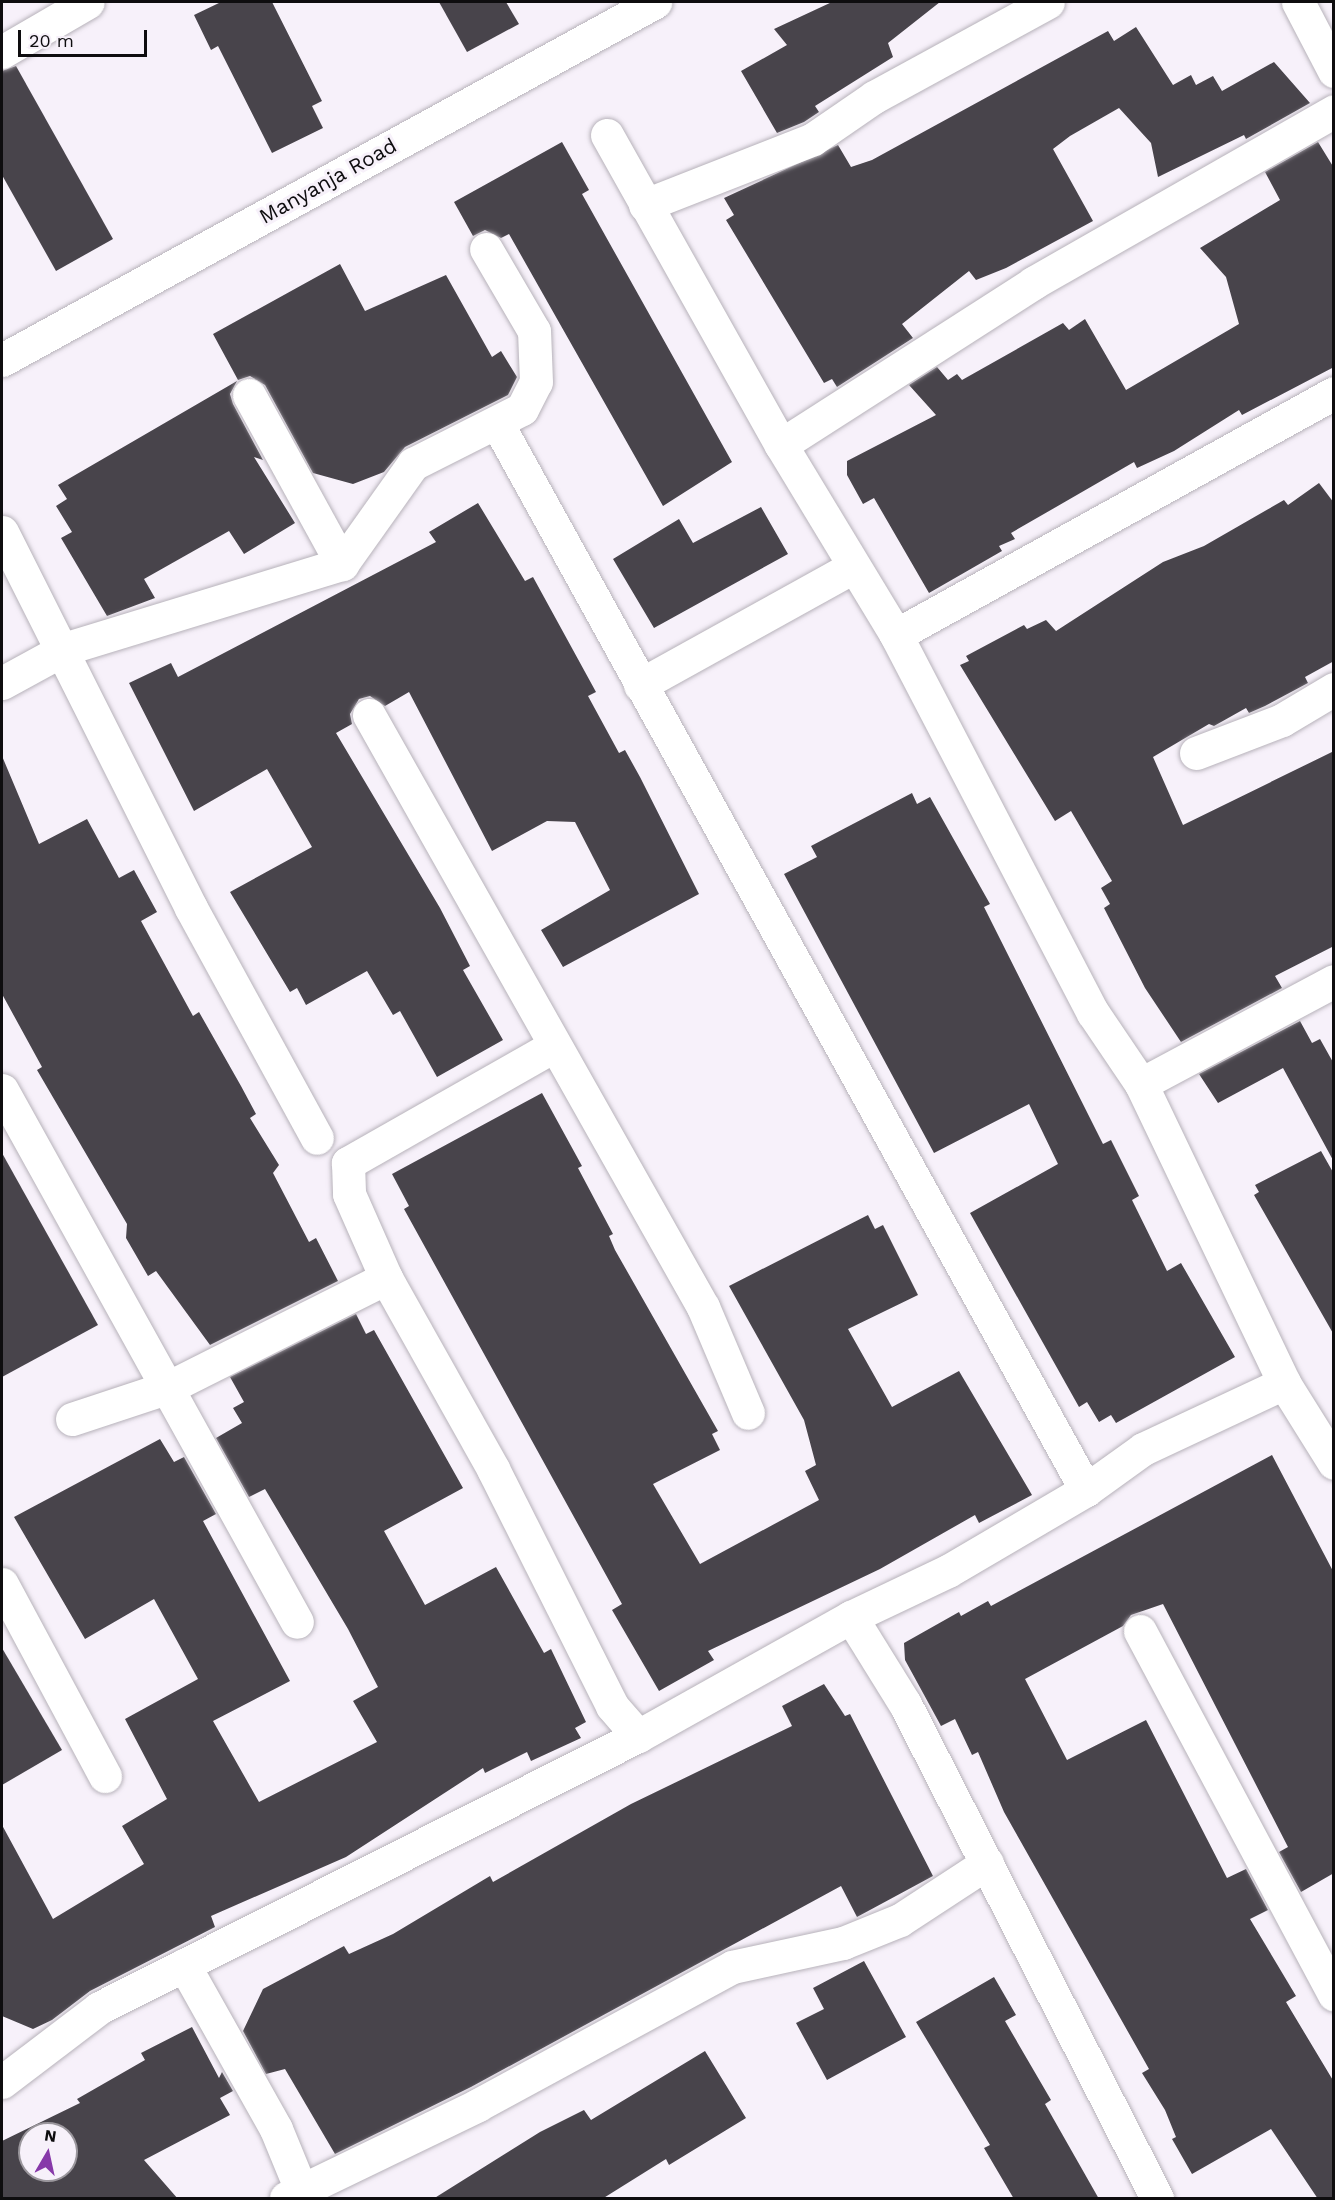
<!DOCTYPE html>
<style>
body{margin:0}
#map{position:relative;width:1335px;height:2200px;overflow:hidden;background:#f7f1fa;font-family:"Work Sans",sans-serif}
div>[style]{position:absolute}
.building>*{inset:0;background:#48444b}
.roads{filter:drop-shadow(0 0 2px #b7b2ba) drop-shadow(0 0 2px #b7b2ba)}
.minor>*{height:33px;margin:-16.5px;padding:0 16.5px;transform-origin:16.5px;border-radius:16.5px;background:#fff}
.secondary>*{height:33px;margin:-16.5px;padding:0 16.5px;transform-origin:16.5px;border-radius:16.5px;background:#fff}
span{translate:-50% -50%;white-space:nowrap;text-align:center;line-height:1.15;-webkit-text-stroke:6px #f7f1fa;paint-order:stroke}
.street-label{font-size:21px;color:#0e0d0f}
.frame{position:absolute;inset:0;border:3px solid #0e0d0f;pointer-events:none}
.north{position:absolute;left:18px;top:2122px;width:60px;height:60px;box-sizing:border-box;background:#f7f1fa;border:2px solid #9a969c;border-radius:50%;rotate:9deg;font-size:16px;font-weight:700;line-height:24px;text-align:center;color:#0e0d0f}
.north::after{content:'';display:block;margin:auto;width:21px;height:27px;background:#8739a9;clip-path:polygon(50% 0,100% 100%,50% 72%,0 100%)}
.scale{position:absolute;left:18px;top:30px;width:129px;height:27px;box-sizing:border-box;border:3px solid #0e0d0f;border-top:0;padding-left:8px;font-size:18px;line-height:21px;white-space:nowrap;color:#0e0d0f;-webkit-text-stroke:4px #f7f1fa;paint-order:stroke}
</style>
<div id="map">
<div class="building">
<i style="clip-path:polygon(221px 2px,272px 2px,322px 101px,312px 106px,323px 128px,272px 153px,218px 46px,211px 50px,194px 15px)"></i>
<i style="clip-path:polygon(439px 2px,506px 2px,519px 24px,467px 52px)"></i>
<i style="clip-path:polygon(832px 2px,940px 2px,888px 43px,893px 57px,815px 106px,819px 112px,804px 122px,777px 133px,741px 71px,787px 45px,774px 29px)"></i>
<i style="clip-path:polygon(1136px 27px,1173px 85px,1191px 75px,1196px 85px,1213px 76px,1222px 91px,1274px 62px,1310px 103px,1246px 139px,1244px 135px,1158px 177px,1151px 143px,1119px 108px,1070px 136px,1053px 149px,1093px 221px,1006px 268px,976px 280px,969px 271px,902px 324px,913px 338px,837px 387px,832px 379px,824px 383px,726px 220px,734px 215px,724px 198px,838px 145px,851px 167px,872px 160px,1108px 31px,1114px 41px)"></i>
<i style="clip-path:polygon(16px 66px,113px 239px,56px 271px,2px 175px,2px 71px)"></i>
<i style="clip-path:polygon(562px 142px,589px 190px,582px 194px,732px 462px,663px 506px,509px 234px,501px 238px,485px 230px,473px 236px,454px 202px)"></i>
<i style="clip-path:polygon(1318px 142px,1334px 168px,1334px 367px,1242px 415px,1239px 410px,1174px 451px,1137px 468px,1134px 462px,1011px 533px,1015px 539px,999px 546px,1002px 551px,929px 593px,874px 498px,863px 504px,847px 475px,847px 461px,936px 415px,909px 385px,937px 367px,948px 380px,957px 374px,962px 380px,1063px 323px,1069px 330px,1085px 319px,1126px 390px,1239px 324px,1226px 277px,1200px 248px,1280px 200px,1265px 172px)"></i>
<i style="clip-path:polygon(340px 264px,365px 311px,446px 275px,492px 357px,501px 351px,517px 377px,508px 395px,405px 447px,384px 472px,353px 484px,313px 473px,265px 385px,250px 376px,238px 380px,213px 334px)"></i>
<i style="clip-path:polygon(237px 381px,230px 394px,233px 404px,263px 460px,254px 457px,295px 523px,244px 554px,229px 531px,144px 579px,155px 598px,107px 616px,61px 538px,72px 532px,56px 506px,67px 499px,58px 485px)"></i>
<i style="clip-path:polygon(1319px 483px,1334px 503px,1334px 661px,1305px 677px,1308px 683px,1265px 706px,1249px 713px,1246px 708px,1214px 726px,1209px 724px,1153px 757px,1183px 825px,1334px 751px,1334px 946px,1275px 976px,1282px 988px,1181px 1042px,1145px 988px,1104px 908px,1110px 904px,1101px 888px,1112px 881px,1071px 811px,1055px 821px,960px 665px,969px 661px,966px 656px,1024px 625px,1027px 629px,1046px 620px,1056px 631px,1163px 562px,1204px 546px,1284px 500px,1288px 505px)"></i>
<i style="clip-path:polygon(478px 503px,525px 581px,533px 577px,596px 692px,588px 696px,619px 753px,625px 750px,640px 777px,699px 894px,563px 967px,541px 930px,610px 890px,575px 822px,547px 821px,492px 851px,409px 692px,385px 706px,370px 696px,359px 699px,350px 714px,352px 724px,336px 733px,440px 908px,470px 966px,463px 970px,503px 1040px,437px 1077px,400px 1011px,393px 1015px,367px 971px,306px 1005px,297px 988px,290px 992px,230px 892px,312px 847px,267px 769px,194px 811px,129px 683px,171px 663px,178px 677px,436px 542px,429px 532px)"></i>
<i style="clip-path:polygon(761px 507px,788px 554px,654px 628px,613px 559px,679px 519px,693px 543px)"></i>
<i style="clip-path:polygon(2px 756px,39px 844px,87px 819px,119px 878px,134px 870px,157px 912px,141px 921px,193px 1016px,199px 1012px,241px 1086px,256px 1114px,250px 1118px,279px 1165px,273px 1173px,309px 1242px,316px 1238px,338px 1281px,210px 1345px,156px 1271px,148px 1276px,126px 1238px,127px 1224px,37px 1070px,42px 1067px,2px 994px)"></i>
<i style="clip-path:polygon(912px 793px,917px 804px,930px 797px,990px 904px,984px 907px,1103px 1144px,1111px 1140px,1139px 1196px,1132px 1200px,1167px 1271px,1181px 1263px,1235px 1357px,1116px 1423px,1111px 1415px,1099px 1422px,1087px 1402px,1079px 1407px,970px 1213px,1058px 1164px,1029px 1104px,934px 1153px,784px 874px,817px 857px,811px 846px)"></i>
<i style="clip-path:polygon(1300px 1021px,1312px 1043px,1320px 1039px,1334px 1064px,1334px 1162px,1283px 1068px,1218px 1103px,1199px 1074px)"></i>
<i style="clip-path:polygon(542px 1093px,582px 1166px,578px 1168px,613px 1234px,609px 1236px,615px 1250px,718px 1431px,712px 1434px,720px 1450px,653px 1484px,700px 1564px,819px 1500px,805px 1471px,816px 1465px,804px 1420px,729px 1286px,868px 1215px,875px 1229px,883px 1225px,918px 1295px,848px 1329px,892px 1407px,959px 1371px,1032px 1495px,979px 1523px,975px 1515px,880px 1569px,708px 1651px,714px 1660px,659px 1691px,612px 1610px,622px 1604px,404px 1209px,409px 1206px,392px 1174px)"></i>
<i style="clip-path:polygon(1321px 1151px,1334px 1174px,1334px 1335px,1254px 1195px,1259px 1192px,1255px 1185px)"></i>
<i style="clip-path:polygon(2px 1153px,98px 1325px,2px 1377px)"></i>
<i style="clip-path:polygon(356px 1314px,366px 1334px,374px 1330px,463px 1488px,384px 1531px,425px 1605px,496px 1567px,544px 1653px,551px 1649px,586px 1722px,575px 1728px,581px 1738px,531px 1761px,527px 1752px,485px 1773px,483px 1768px,346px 1857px,211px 1916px,215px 1927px,90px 1991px,52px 2020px,33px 2029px,2px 2016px,2px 1825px,53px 1919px,144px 1864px,122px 1826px,167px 1799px,125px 1719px,198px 1679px,154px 1599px,85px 1639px,14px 1517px,160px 1439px,174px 1462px,184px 1457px,216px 1514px,203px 1521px,290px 1681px,213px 1721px,259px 1802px,377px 1742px,353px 1701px,378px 1687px,348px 1629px,265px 1489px,249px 1497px,216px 1438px,242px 1423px,233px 1408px,244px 1402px,230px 1377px)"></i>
<i style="clip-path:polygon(1272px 1455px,1334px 1573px,1334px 1873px,1301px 1892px,1279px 1852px,1288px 1847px,1163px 1604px,1131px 1615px,1123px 1626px,1025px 1679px,1067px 1760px,1146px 1720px,1227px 1878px,1246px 1869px,1268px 1910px,1250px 1919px,1296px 1996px,1286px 2002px,1334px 2082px,1334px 2199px,1318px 2199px,1271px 2129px,1192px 2174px,1172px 2139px,1176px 2137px,1165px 2110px,1142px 2073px,1149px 2069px,1004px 1812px,978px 1752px,972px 1755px,955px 1719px,941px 1726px,905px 1660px,904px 1643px,959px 1612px,961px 1616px,988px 1601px,991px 1606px)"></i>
<i style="clip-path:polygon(2px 1648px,62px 1750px,2px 1785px)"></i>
<i style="clip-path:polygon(824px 1684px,845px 1716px,850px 1714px,933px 1876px,857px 1917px,841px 1886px,471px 2087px,335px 2154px,285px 2069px,266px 2074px,243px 2031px,263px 1989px,344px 1946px,349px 1954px,393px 1934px,490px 1876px,493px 1882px,631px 1804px,792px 1726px,782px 1706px)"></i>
<i style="clip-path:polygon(864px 1961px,906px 2037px,827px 2080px,796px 2023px,824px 2009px,813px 1988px)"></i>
<i style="clip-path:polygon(994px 1977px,1016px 2015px,1005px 2021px,1051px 2100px,1045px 2104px,1099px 2199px,1014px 2199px,984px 2148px,990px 2145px,916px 2022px)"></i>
<i style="clip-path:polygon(evenodd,192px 2027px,219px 2078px,222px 2072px,233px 2091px,220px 2098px,230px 2115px,144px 2160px,178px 2199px,2px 2199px,2px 2141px,80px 2103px,77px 2099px,145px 2060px,141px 2053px,192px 2027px,30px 2134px,66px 2134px,66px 2170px,30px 2170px,30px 2134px)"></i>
<i style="clip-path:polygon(705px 2051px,746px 2118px,669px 2165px,666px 2159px,602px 2199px,433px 2199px,540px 2132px,584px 2110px,591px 2120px)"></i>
</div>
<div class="roads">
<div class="minor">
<i style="left:1298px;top:2px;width:78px;rotate:62.4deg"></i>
<i style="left:2px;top:52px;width:99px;rotate:-30.2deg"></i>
<i style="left:607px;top:135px;width:355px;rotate:60.7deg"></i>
<i style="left:781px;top:445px;width:222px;rotate:58.8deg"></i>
<i style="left:896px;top:635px;width:426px;rotate:62.5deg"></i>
<i style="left:1093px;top:1013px;width:86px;rotate:55.9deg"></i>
<i style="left:1141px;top:1084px;width:331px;rotate:64.4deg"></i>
<i style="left:1284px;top:1383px;width:94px;rotate:58deg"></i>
<i style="left:645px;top:205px;width:180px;rotate:-21.4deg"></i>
<i style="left:813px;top:139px;width:74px;rotate:-34.5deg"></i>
<i style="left:874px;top:97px;width:198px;rotate:-28.6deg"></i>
<i style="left:249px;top:395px;width:193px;rotate:61.2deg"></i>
<i style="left:497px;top:423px;width:1219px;rotate:61.1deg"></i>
<i style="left:781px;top:445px;width:300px;rotate:-32.7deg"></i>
<i style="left:1033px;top:283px;width:347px;rotate:-29.7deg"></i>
<i style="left:2px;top:532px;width:421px;rotate:63.3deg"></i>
<i style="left:191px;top:908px;width:262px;rotate:61.3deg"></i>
<i style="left:896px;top:635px;width:500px;rotate:-28.92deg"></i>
<i style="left:2px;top:683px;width:71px;rotate:-28.7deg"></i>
<i style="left:64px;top:649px;width:291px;rotate:-17deg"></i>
<i style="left:342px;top:564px;width:123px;rotate:-54.6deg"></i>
<i style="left:413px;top:464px;width:122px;rotate:-26.8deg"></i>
<i style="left:522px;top:409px;width:30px;rotate:-63deg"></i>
<i style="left:536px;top:382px;width:51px;rotate:-92.2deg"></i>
<i style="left:534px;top:331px;width:95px;rotate:-120.3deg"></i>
<i style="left:640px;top:685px;width:244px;rotate:-29deg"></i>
<i style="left:369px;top:715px;width:680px;rotate:60.57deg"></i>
<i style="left:703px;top:1307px;width:115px;rotate:67deg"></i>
<i style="left:1196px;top:753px;width:92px;rotate:-21deg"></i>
<i style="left:1282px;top:720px;width:61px;rotate:-30.8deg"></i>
<i style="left:552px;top:1047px;width:235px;rotate:150.4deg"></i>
<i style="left:348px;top:1163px;width:31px;rotate:88deg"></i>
<i style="left:349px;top:1194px;width:92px;rotate:66.2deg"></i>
<i style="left:386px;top:1278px;width:219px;rotate:60.7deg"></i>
<i style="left:493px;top:1469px;width:265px;rotate:63.3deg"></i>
<i style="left:612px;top:1706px;width:40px;rotate:49deg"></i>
<i style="left:1141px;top:1084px;width:219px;rotate:-28.1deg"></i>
<i style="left:2px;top:1090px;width:608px;rotate:60.99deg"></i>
<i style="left:72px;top:1419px;width:102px;rotate:-18.3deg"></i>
<i style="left:169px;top:1387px;width:243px;rotate:-26.7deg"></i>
<i style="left:2px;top:1584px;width:218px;rotate:61.8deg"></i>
<i style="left:851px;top:1617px;width:102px;rotate:58.2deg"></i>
<i style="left:905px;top:1704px;width:555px;rotate:62.97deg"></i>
<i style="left:1140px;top:1631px;width:412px;rotate:61.9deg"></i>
<i style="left:184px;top:1965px;width:188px;rotate:60.7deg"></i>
<i style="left:276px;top:2129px;width:66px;rotate:67.7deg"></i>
<i style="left:2px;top:2082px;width:122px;rotate:-37.3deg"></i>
<i style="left:99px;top:2008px;width:604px;rotate:-26.78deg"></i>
<i style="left:638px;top:1736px;width:244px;rotate:-29.2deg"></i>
<i style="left:851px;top:1617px;width:107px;rotate:-25.4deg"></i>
<i style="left:948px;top:1571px;width:160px;rotate:-30.4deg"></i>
<i style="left:1086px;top:1490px;width:70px;rotate:-35.7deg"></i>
<i style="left:1143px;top:1449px;width:156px;rotate:-25.1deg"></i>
<i style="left:286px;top:2198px;width:213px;rotate:-25.8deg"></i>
<i style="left:478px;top:2105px;width:289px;rotate:-28.5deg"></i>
<i style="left:732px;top:1967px;width:114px;rotate:-12.2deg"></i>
<i style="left:843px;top:1943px;width:61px;rotate:-22deg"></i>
<i style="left:900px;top:1920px;width:104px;rotate:-33.2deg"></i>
</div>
<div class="secondary">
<i style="left:2px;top:360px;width:745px;rotate:-28.73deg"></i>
</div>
</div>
<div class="street-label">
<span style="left:328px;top:181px;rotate:-29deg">Manyanja Road</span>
</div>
<div class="frame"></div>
<div class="north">N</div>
<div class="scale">20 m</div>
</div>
